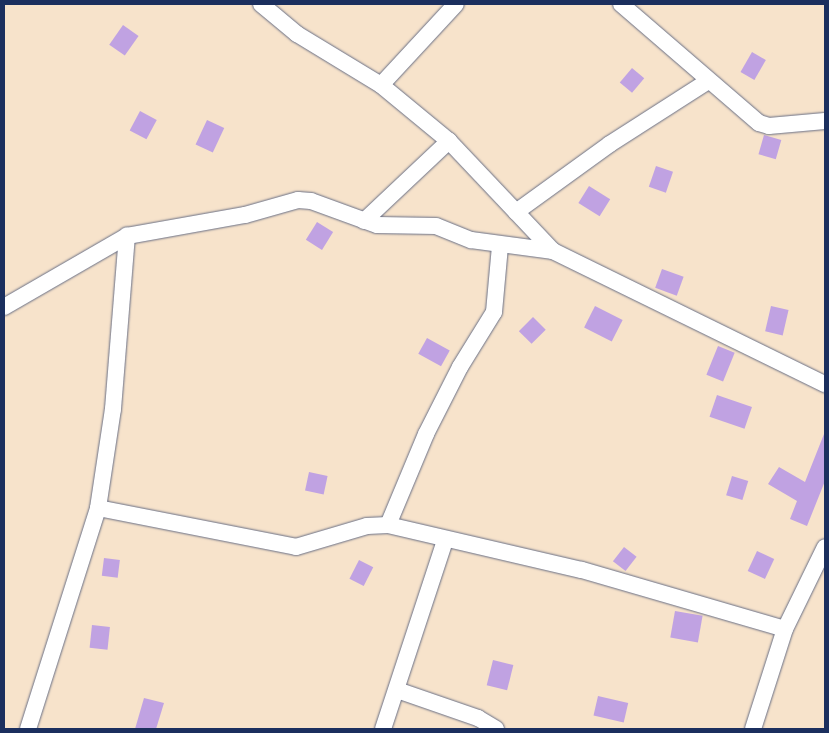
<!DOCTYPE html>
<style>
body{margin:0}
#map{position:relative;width:829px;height:733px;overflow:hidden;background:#f7e3cb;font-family:Mali,sans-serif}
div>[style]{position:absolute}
.building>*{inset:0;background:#c0a2e2;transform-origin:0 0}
.roads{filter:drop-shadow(0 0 1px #686e84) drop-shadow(0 0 1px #686e84)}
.street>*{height:16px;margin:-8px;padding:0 8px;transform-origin:8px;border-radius:8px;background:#fff}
span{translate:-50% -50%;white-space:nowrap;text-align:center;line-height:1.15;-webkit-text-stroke:5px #fcf5e5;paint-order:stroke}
.frame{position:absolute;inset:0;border:5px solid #1b2f5e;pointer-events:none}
</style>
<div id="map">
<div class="building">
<i style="left:123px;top:25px;width:19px;height:24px;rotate:35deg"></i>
<i style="left:752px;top:52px;width:16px;height:23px;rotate:30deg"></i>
<i style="left:632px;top:68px;width:16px;height:19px;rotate:40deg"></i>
<i style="left:140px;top:111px;width:19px;height:22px;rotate:28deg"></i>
<i style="left:207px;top:120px;width:19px;height:27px;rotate:25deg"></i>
<i style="left:764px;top:135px;width:18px;height:20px;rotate:16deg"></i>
<i style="left:656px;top:166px;width:18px;height:22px;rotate:19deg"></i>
<i style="left:589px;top:186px;width:25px;height:20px;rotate:32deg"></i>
<i style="left:317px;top:222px;width:19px;height:21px;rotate:32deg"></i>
<i style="left:662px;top:269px;width:23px;height:20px;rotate:20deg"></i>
<i style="left:595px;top:306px;width:31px;height:24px;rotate:27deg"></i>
<i style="left:771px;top:306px;width:18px;height:26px;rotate:13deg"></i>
<i style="left:533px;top:317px;width:18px;height:20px;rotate:45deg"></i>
<i style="left:427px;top:338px;width:26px;height:18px;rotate:29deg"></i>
<i style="left:718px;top:346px;width:18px;height:31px;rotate:22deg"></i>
<i style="left:717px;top:395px;width:37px;height:23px;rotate:19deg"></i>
<i style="clip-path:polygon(824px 434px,825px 481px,807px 526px,790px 519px,797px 501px,768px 484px,779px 467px,805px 482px)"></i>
<i style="left:309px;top:472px;width:19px;height:19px;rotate:12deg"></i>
<i style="left:732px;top:476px;width:17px;height:20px;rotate:17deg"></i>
<i style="left:624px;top:547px;width:16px;height:18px;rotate:38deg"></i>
<i style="left:757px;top:551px;width:19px;height:22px;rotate:25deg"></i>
<i style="left:104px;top:558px;width:16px;height:18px;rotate:7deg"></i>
<i style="left:359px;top:560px;width:16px;height:21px;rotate:27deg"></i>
<i style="left:675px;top:611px;width:28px;height:27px;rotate:10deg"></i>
<i style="left:92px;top:625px;width:18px;height:23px;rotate:6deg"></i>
<i style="left:493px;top:660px;width:21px;height:26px;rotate:14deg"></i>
<i style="left:598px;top:696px;width:31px;height:20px;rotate:13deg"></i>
<i style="clip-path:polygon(144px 698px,164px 703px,156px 729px,135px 729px)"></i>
</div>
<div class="roads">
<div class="street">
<i style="left:261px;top:4px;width:47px;rotate:39.8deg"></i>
<i style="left:297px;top:34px;width:98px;rotate:31.3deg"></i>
<i style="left:381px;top:85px;width:88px;rotate:39.5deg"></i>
<i style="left:449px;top:141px;width:151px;rotate:46.6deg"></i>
<i style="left:621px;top:4px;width:182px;rotate:40.8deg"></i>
<i style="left:759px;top:123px;width:10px;rotate:17deg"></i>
<i style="left:769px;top:126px;width:56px;rotate:-5.1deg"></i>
<i style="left:381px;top:85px;width:110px;rotate:-47.2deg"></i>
<i style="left:516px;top:212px;width:116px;rotate:-35.9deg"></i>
<i style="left:610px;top:144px;width:117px;rotate:-32.7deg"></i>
<i style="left:364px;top:221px;width:117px;rotate:-43.3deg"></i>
<i style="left:4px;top:307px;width:142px;rotate:-30deg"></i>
<i style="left:127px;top:236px;width:120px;rotate:-10.1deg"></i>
<i style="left:245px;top:215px;width:55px;rotate:-15.8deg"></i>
<i style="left:298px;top:200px;width:13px;rotate:4deg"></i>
<i style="left:311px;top:201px;width:70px;rotate:20deg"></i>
<i style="left:377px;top:225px;width:59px;rotate:1deg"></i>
<i style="left:436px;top:226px;width:38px;rotate:22deg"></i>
<i style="left:471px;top:240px;width:83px;rotate:7.6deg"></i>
<i style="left:553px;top:251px;width:303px;rotate:26.1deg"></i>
<i style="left:98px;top:508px;width:202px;rotate:11.1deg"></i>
<i style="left:296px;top:547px;width:74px;rotate:-16.5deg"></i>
<i style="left:367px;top:526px;width:21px;rotate:-3deg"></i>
<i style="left:388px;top:525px;width:199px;rotate:13.1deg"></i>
<i style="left:582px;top:570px;width:211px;rotate:16.2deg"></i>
<i style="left:388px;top:525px;width:99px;rotate:-67.3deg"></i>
<i style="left:426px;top:434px;width:75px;rotate:-63.1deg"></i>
<i style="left:460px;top:367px;width:65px;rotate:-58.3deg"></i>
<i style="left:494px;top:312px;width:66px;rotate:-84.8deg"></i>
<i style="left:397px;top:690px;width:86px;rotate:19.1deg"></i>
<i style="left:478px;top:718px;width:21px;rotate:31deg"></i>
<i style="left:28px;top:729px;width:232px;rotate:-72.4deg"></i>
<i style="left:98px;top:508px;width:100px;rotate:-81.4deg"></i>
<i style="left:113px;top:409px;width:174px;rotate:-85.4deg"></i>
<i style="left:383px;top:729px;width:199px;rotate:-71.8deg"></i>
<i style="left:753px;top:729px;width:105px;rotate:-72.3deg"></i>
<i style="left:785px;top:629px;width:91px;rotate:-64deg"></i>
</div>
</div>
<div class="frame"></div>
</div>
